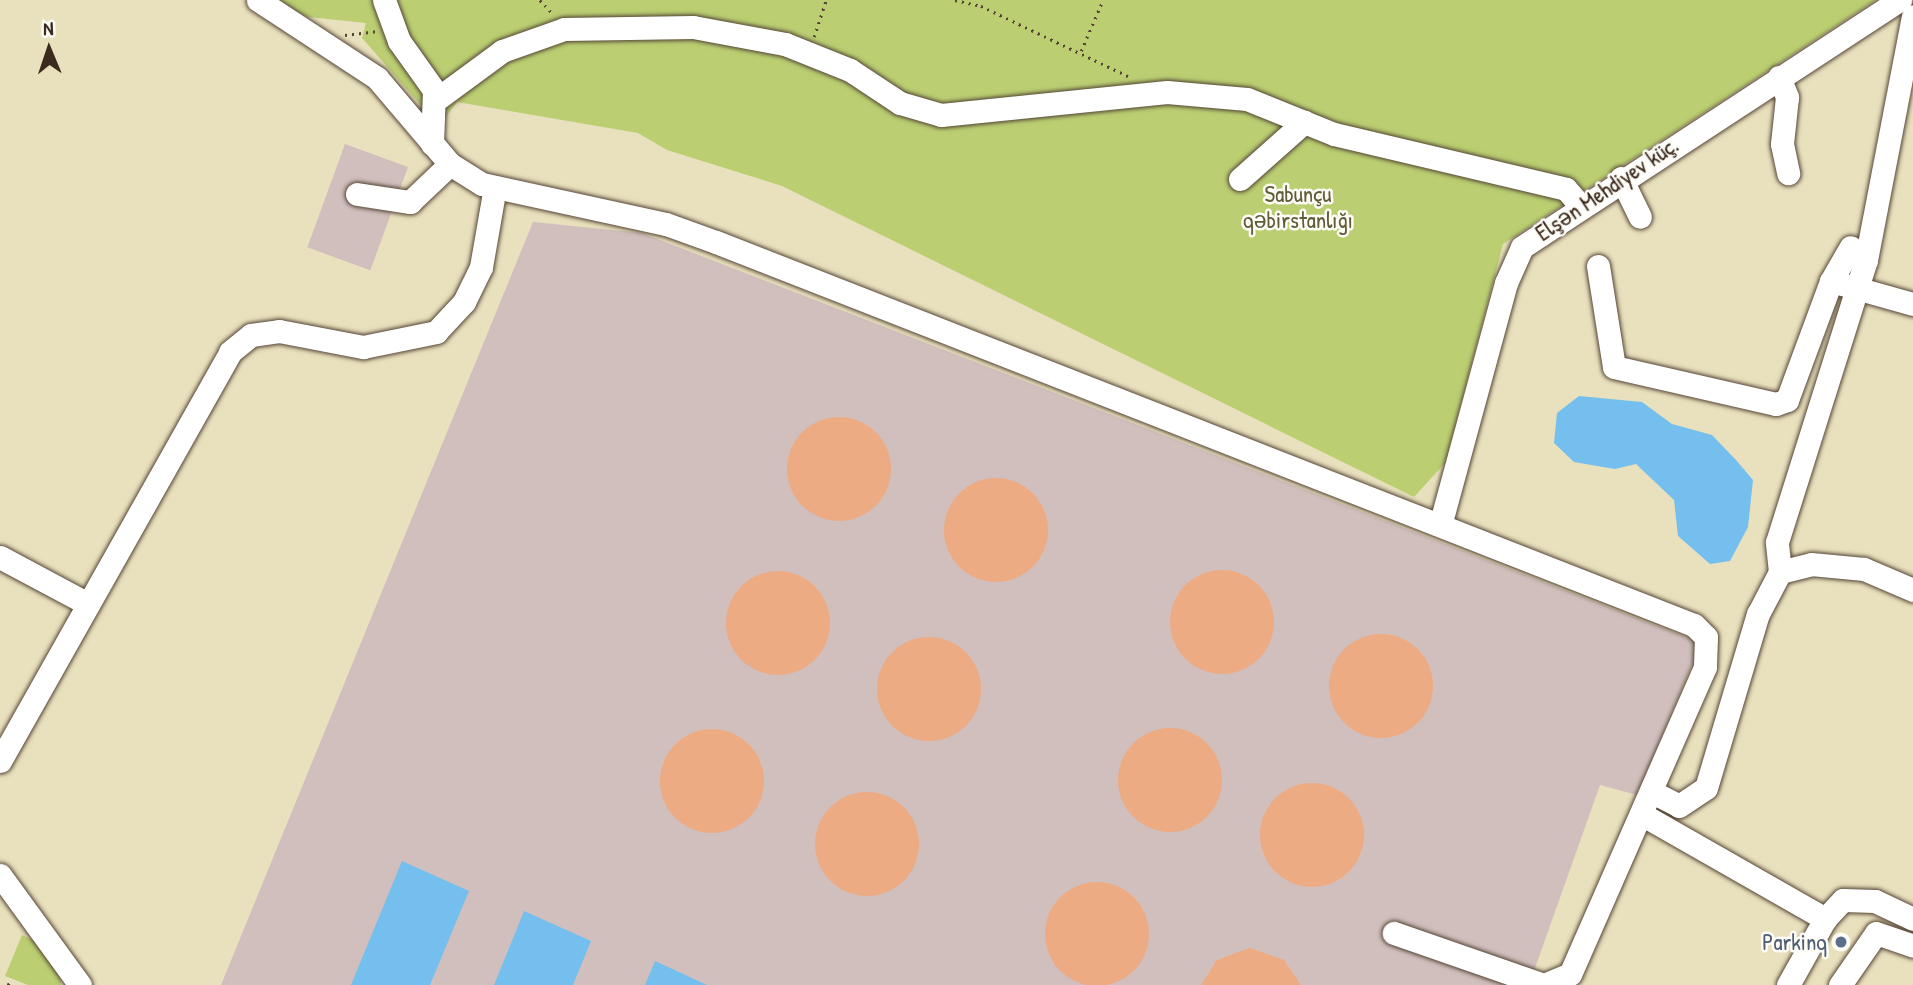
<!DOCTYPE html>
<meta charset="utf-8">
<style>
body{margin:0}
#map{position:relative;width:1913px;height:985px;overflow:hidden;background:#e9e0bd;font-family:"Patrick Hand",sans-serif}
div>[style]{position:absolute}
.industrial>*{inset:0;background:#d1bfbd;transform-origin:0 0}
.green>*{inset:0;background:#bbcf72}
.water>*{inset:0;background:#74bfed}
.building>*{inset:0;background:#edab83}
.round{border-radius:50%}
.path>*{height:2.5px;margin-top:-1.25px;transform-origin:0;background:repeating-linear-gradient(90deg,#554536 0 2px,transparent 0 7px)}
.roads{filter:drop-shadow(0 0 2px #554536) drop-shadow(0 0 2px #554536)}
.minor>*{height:23px;margin:-11.5px;padding:0 11.5px;transform-origin:11.5px;border-radius:11.5px;background:#fff}
.dots>*{width:19px;height:19px;translate:-50% -50%;box-sizing:border-box;border:4px solid #fdfcf7;border-radius:50%}
span{translate:-50% -50%;white-space:nowrap;text-align:center;line-height:1.15;-webkit-text-stroke:5px #fdfcf7;paint-order:stroke}
.street-label{font-size:23px;color:#3b2a1e}
.park-label{font-size:23px;color:#615c37}
.service-label{font-size:23px;color:#4e5e75}
.right{translate:-100% -50%;text-align:right}
.north{position:absolute;left:14px;top:14px;width:70px;height:70px;-webkit-text-stroke:5px #fdfcf7;paint-order:stroke;rotate:358deg;font-size:19px;font-weight:700;line-height:28px;text-align:center;color:#3b2a1e}
.north::after{content:'';display:block;margin:auto;width:24px;height:32px;background:#3b2a1e;clip-path:polygon(50% 0,100% 100%,50% 72%,0 100%)}
</style>
<div id="map">
<div class="industrial">
<i style="left:345px;top:144px;width:67px;height:110px;rotate:20deg"></i>
<i style="clip-path:polygon(533px 222px,642px 233px,1701px 643px,1637px 795px,1600px 785px,1529px 985px,221px 985px)"></i>
</div>
<div class="green">
<i style="clip-path:polygon(271px 0,1876px 0,1503px 244px,1446px 462px,1414px 497px,782px 186px,667px 150px,638px 133px,457px 102px,439px 126px,362px 38px,366px 23px,308px 17px)"></i>
<i style="clip-path:polygon(22px 935px,37px 942px,59px 969px,61px 985px,28px 985px,5px 976px)"></i>
</div>
<div class="water">
<i style="clip-path:polygon(1579px 396px,1642px 402px,1672px 424px,1712px 435px,1736px 460px,1753px 480px,1748px 527px,1730px 561px,1710px 564px,1678px 536px,1674px 500px,1636px 464px,1615px 469px,1574px 462px,1554px 443px,1557px 413px)"></i>
<i style="clip-path:polygon(402px 861px,469px 891px,430px 985px,351px 985px)"></i>
<i style="clip-path:polygon(524px 911px,591px 941px,573px 985px,494px 985px)"></i>
<i style="clip-path:polygon(655px 961px,707px 985px,645px 985px)"></i>
</div>
<div class="building">
<i class="round" style="left:787px;top:417px;width:104px;height:104px"></i>
<i class="round" style="left:944px;top:478px;width:104px;height:104px"></i>
<i class="round" style="left:1170px;top:570px;width:104px;height:104px"></i>
<i class="round" style="left:726px;top:571px;width:104px;height:104px"></i>
<i class="round" style="left:1329px;top:634px;width:104px;height:104px"></i>
<i class="round" style="left:877px;top:637px;width:104px;height:104px"></i>
<i class="round" style="left:1118px;top:728px;width:104px;height:104px"></i>
<i class="round" style="left:660px;top:729px;width:104px;height:104px"></i>
<i class="round" style="left:1260px;top:783px;width:104px;height:104px"></i>
<i class="round" style="left:815px;top:792px;width:104px;height:104px"></i>
<i class="round" style="left:1045px;top:882px;width:104px;height:104px"></i>
<i style="clip-path:polygon(1250px 948px,1284px 960px,1301px 985px,1201px 985px,1217px 960px)"></i>
</div>
<div class="path">
<i style="left:540px;top:0;width:18px;rotate:47deg"></i>
<i style="left:955px;top:0;width:27px;rotate:13deg"></i>
<i style="left:981px;top:6px;width:163px;rotate:25.5deg"></i>
<i style="left:345px;top:35px;width:31px;rotate:-7deg"></i>
<i style="left:814px;top:37px;width:39px;rotate:-72deg"></i>
<i style="left:1081px;top:51px;width:56px;rotate:-66.7deg"></i>
<i style="left:8px;top:985px;width:5px;rotate:-68deg"></i>
</div>
<div class="roads">
<div class="minor">
<i style="left:258px;top:0;width:142px;rotate:33.2deg"></i>
<i style="left:377px;top:78px;width:113px;rotate:49.7deg"></i>
<i style="left:450px;top:164px;width:38px;rotate:32deg"></i>
<i style="left:482px;top:184px;width:188px;rotate:12.3deg"></i>
<i style="left:666px;top:224px;width:53px;rotate:19.8deg"></i>
<i style="left:716px;top:242px;width:1050px;rotate:21.39deg"></i>
<i style="left:1694px;top:625px;width:17px;rotate:45deg"></i>
<i style="left:1706px;top:637px;width:30px;rotate:92deg"></i>
<i style="left:1705px;top:667px;width:335px;rotate:113.7deg"></i>
<i style="left:1570px;top:974px;width:28px;rotate:157deg"></i>
<i style="left:1544px;top:985px;width:159px;rotate:-160.9deg"></i>
<i style="left:384px;top:0;width:44px;rotate:69.9deg"></i>
<i style="left:399px;top:41px;width:60px;rotate:54.5deg"></i>
<i style="left:434px;top:90px;width:54px;rotate:92.1deg"></i>
<i style="left:1779px;top:77px;width:22px;rotate:68deg"></i>
<i style="left:1787px;top:97px;width:47px;rotate:96.1deg"></i>
<i style="left:1782px;top:144px;width:30px;rotate:78deg"></i>
<i style="left:437px;top:99px;width:81px;rotate:-36.4deg"></i>
<i style="left:502px;top:51px;width:66px;rotate:-19.5deg"></i>
<i style="left:564px;top:29px;width:129px;rotate:-0.9deg"></i>
<i style="left:693px;top:27px;width:94px;rotate:10.5deg"></i>
<i style="left:785px;top:44px;width:70px;rotate:21.8deg"></i>
<i style="left:850px;top:70px;width:60px;rotate:33.4deg"></i>
<i style="left:900px;top:103px;width:43px;rotate:16.3deg"></i>
<i style="left:941px;top:115px;width:227px;rotate:-5.8deg"></i>
<i style="left:1167px;top:92px;width:80px;rotate:5deg"></i>
<i style="left:1247px;top:99px;width:94px;rotate:21.9deg"></i>
<i style="left:1334px;top:134px;width:238px;rotate:13.3deg"></i>
<i style="left:1566px;top:189px;width:21px;rotate:49deg"></i>
<i style="left:1621px;top:178px;width:43px;rotate:64deg"></i>
<i style="left:1240px;top:179px;width:86px;rotate:-41.7deg"></i>
<i style="left:357px;top:194px;width:54px;rotate:8.6deg"></i>
<i style="left:410px;top:202px;width:55px;rotate:-43.5deg"></i>
<i style="left:1598px;top:266px;width:102px;rotate:81deg"></i>
<i style="left:1614px;top:367px;width:166px;rotate:12.9deg"></i>
<i style="left:1776px;top:404px;width:12px;rotate:-20deg"></i>
<i style="left:1787px;top:400px;width:127px;rotate:-69.7deg"></i>
<i style="left:1831px;top:281px;width:85px;rotate:15.7deg"></i>
<i style="left:1831px;top:281px;width:39px;rotate:-60deg"></i>
<i style="left:1441px;top:522px;width:248px;rotate:-74.8deg"></i>
<i style="left:1506px;top:283px;width:39px;rotate:-66deg"></i>
<i style="left:1522px;top:247px;width:452px;rotate:-33.2deg"></i>
<i style="left:0;top:557px;width:100px;rotate:28.1deg"></i>
<i style="left:1780px;top:572px;width:30px;rotate:-96deg"></i>
<i style="left:1777px;top:542px;width:296px;rotate:-72.5deg"></i>
<i style="left:1866px;top:260px;width:248px;rotate:-79.1deg"></i>
<i style="left:0;top:761px;width:469px;rotate:-60.6deg"></i>
<i style="left:230px;top:352px;width:27px;rotate:-39deg"></i>
<i style="left:251px;top:335px;width:28px;rotate:-8deg"></i>
<i style="left:279px;top:331px;width:86px;rotate:10.8deg"></i>
<i style="left:363px;top:347px;width:75px;rotate:-11.6deg"></i>
<i style="left:436px;top:332px;width:41px;rotate:-47deg"></i>
<i style="left:464px;top:302px;width:39px;rotate:-64deg"></i>
<i style="left:481px;top:267px;width:81px;rotate:-80.1deg"></i>
<i style="left:1652px;top:792px;width:30px;rotate:27deg"></i>
<i style="left:1679px;top:806px;width:32px;rotate:-34deg"></i>
<i style="left:1706px;top:788px;width:182px;rotate:-73.4deg"></i>
<i style="left:1758px;top:614px;width:47px;rotate:-62.4deg"></i>
<i style="left:1780px;top:572px;width:32px;rotate:-14deg"></i>
<i style="left:1811px;top:564px;width:53px;rotate:5.4deg"></i>
<i style="left:1864px;top:569px;width:53px;rotate:23.2deg"></i>
<i style="left:1643px;top:815px;width:210px;rotate:29.7deg"></i>
<i style="left:0;top:875px;width:136px;rotate:54deg"></i>
<i style="left:1788px;top:985px;width:76px;rotate:-60.7deg"></i>
<i style="left:1825px;top:919px;width:26px;rotate:-47deg"></i>
<i style="left:1843px;top:900px;width:32px;rotate:2deg"></i>
<i style="left:1875px;top:901px;width:42px;rotate:25.3deg"></i>
<i style="left:1840px;top:985px;width:63px;rotate:-55.3deg"></i>
<i style="left:1876px;top:933px;width:39px;rotate:19deg"></i>
</div>
</div>
<div class="dots">
<i style="left:1841px;top:942px;background:#5c6f8a"></i>
</div>
<div class="street-label">
<span style="left:1607px;top:189px;rotate:-34deg">Elşən Mehdiyev küç.</span>
</div>
<div class="park-label">
<span style="left:1298px;top:207px">Sabunçu<br>qəbirstanlığı</span>
</div>
<div class="service-label">
<span class="right" style="left:1827px;top:942px">Parkinq</span>
</div>
<div class="north">N</div>
</div>
